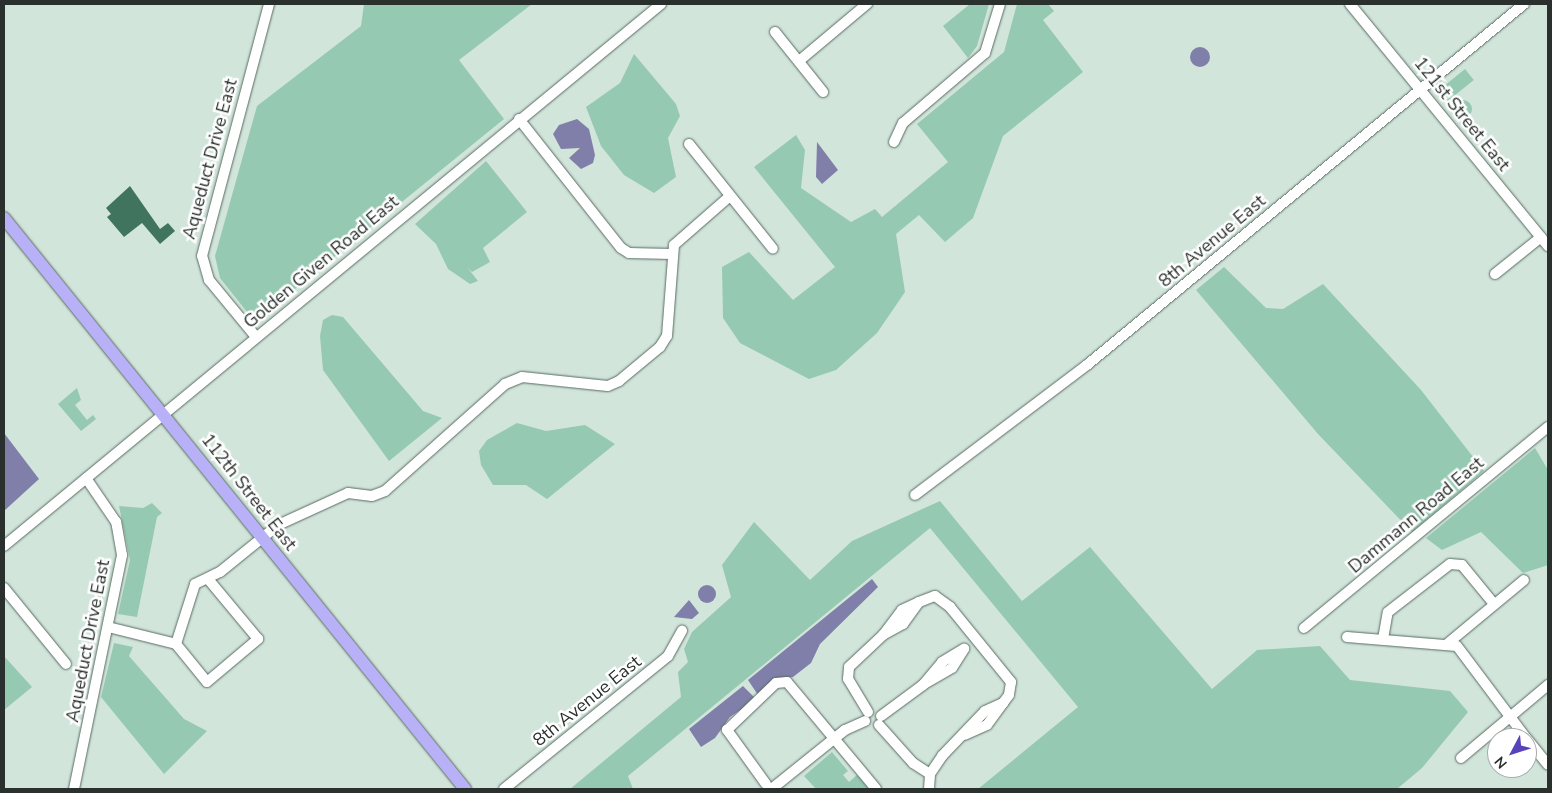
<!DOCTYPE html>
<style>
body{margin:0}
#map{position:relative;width:1552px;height:793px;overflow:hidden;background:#d1e5db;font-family:"Nunito Sans",sans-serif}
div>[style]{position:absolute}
.green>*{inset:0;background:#96c9b2;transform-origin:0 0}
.round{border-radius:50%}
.water>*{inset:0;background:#807faa}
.building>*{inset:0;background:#41745f}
.roads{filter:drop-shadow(0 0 1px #596a62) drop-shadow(0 0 1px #596a62)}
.minor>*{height:10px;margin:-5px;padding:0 5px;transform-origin:5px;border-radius:5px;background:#fff}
.major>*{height:12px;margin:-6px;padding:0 6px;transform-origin:6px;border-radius:6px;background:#b9b1f8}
span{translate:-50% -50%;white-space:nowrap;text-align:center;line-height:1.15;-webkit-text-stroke:5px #fff;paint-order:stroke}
.street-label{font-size:18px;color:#29302d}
.frame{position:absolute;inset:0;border:5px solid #29302d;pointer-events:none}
.north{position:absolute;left:1487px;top:728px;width:50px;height:50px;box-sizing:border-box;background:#fff;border:1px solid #a9acab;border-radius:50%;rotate:230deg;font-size:14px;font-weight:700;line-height:20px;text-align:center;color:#29302d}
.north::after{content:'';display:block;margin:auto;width:18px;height:22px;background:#5943bb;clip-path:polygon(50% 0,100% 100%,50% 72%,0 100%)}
</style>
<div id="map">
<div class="green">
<i style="clip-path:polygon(364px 4px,532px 4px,459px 60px,504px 119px,259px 318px,251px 317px,220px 278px,215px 256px,257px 106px,361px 26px)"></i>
<i style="clip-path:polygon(970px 4px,989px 4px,977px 46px,968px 58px,943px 26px)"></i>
<i style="clip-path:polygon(1017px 4px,1048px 4px,1054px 11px,1043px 20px,1083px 72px,1003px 136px,973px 218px,945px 242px,919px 215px,896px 234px,905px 292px,877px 333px,836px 370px,809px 379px,740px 343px,723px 318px,722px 267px,749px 252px,793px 300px,835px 267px,754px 167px,796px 135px,805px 150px,801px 188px,851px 222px,875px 209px,882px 217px,948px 162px,917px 124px,1004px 52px)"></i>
<i style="clip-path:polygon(634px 54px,676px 104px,680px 116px,668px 138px,676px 177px,654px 193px,624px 175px,601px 146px,586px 107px,620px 83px)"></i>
<i style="left:1465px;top:69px;width:14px;height:34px;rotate:51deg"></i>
<i class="round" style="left:1454px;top:100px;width:18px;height:18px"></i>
<i style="clip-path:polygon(486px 161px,527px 212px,483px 248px,490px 262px,472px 272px,467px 267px,478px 281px,470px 284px,448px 269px,436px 244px,415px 224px)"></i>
<i style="clip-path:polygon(1224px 267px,1266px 308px,1283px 309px,1323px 284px,1421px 390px,1484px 471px,1412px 532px,1318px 434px,1196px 290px)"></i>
<i style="clip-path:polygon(332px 315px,343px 317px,423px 411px,442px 418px,389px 461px,323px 370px,320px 336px,323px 320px)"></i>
<i style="clip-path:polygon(77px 388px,81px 400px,75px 405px,87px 420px,93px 415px,96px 419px,81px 431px,58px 404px)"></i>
<i style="clip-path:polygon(517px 423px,546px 431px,585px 425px,615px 444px,547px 499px,526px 485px,493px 485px,481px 465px,479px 451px,487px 440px)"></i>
<i style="clip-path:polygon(1535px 448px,1548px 470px,1548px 565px,1523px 573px,1481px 532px,1442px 550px,1426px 538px)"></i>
<i style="clip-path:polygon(940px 501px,1022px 601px,1090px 547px,1212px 689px,1257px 650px,1320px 646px,1350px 680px,1450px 691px,1468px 712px,1422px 768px,1397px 789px,978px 789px,1078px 707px,930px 528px,628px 776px,633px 789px,570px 789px,681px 697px,678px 672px,688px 662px,684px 649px,692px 632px,731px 597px,722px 565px,754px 522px,810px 580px,852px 541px)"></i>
<i style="clip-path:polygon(152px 503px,162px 513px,157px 517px,137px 617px,118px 614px,130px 560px,119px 506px,143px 508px)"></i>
<i style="clip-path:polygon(114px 643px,133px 647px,129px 656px,184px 719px,207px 731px,164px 774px,101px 697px)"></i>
<i style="clip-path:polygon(4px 656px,32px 687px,4px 710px)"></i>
<i style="clip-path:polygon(832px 752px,848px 771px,843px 775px,849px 782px,857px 775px,869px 789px,816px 789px,804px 776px)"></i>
</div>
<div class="water">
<i class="round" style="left:1190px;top:47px;width:20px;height:20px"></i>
<i style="clip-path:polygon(577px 119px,589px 129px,595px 155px,593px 163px,581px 169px,569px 158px,580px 148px,561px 149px,553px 134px,559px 125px)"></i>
<i style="clip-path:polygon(817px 142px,838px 170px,822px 184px,816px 177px)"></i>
<i style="clip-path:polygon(4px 433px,39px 479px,4px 511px)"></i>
<i style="clip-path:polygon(872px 579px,878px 587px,820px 644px,811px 663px,793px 677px,774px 679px,758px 695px,748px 680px)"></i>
<i class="round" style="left:698px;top:585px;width:18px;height:18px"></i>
<i style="clip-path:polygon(689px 600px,699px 613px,692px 619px,674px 617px)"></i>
<i style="clip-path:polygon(743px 686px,756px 699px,730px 717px,715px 738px,701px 747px,689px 729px)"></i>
</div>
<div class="building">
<i style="clip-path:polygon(130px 186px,160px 229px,168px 223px,175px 231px,160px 244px,142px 223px,124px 237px,107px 217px,111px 214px,106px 208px)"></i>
</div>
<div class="roads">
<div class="minor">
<i style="left:1350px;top:4px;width:313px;rotate:50.7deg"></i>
<i style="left:775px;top:32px;width:77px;rotate:51.3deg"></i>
<i style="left:799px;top:61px;width:89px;rotate:-40deg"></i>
<i style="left:519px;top:119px;width:164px;rotate:51.7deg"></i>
<i style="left:621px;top:248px;width:9px;rotate:32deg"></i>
<i style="left:629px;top:253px;width:43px;rotate:1.3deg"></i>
<i style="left:894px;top:142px;width:21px;rotate:-65deg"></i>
<i style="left:903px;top:123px;width:108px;rotate:-40.5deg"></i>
<i style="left:985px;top:53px;width:51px;rotate:-73deg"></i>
<i style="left:689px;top:144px;width:134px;rotate:51.3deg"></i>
<i style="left:1495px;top:274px;width:59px;rotate:-38.8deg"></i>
<i style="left:256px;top:337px;width:74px;rotate:-129.5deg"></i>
<i style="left:209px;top:280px;width:25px;rotate:-106deg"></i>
<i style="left:202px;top:256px;width:261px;rotate:-75.1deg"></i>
<i style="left:915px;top:495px;width:216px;rotate:-37.1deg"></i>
<i style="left:1087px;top:365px;width:567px;rotate:-39.56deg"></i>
<i style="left:4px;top:546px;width:852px;rotate:-39.52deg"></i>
<i style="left:4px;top:588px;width:98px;rotate:50.8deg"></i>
<i style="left:919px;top:602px;width:17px;rotate:-21deg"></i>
<i style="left:935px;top:596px;width:19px;rotate:36deg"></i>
<i style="left:950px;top:607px;width:97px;rotate:50.9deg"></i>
<i style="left:1011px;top:682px;width:13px;rotate:99deg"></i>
<i style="left:1009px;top:695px;width:10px;rotate:127deg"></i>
<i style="left:108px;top:627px;width:70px;rotate:14deg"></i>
<i style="left:1304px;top:628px;width:316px;rotate:-39.5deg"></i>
<i style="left:1347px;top:637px;width:110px;rotate:4.7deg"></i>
<i style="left:1457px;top:646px;width:115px;rotate:53.1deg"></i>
<i style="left:1383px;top:639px;width:27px;rotate:-80deg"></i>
<i style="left:1388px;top:612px;width:78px;rotate:-37.7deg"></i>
<i style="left:1450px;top:564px;width:12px;rotate:5deg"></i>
<i style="left:1462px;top:565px;width:50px;rotate:50.6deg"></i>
<i style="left:176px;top:644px;width:63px;rotate:-72.4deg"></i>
<i style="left:195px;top:584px;width:28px;rotate:-26deg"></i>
<i style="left:220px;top:572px;width:75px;rotate:-39deg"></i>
<i style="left:278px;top:525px;width:77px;rotate:-24.6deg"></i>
<i style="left:348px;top:493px;width:24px;rotate:7deg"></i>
<i style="left:372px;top:496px;width:14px;rotate:-21deg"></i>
<i style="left:385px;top:491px;width:161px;rotate:-41.7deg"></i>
<i style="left:505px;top:384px;width:18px;rotate:-22deg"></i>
<i style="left:522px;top:377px;width:86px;rotate:6deg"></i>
<i style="left:608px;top:386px;width:12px;rotate:-24deg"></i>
<i style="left:619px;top:381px;width:53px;rotate:-39.7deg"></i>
<i style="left:660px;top:347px;width:13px;rotate:-58deg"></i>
<i style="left:667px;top:336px;width:91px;rotate:-85.6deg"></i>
<i style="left:674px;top:245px;width:74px;rotate:-41.2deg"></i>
<i style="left:176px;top:644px;width:49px;rotate:50.8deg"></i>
<i style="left:207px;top:682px;width:67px;rotate:-40.1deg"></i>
<i style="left:258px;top:639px;width:78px;rotate:-129.8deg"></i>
<i style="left:1447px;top:644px;width:100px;rotate:-39.7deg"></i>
<i style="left:868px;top:712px;width:39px;rotate:-121deg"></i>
<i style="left:848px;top:679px;width:12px;rotate:-85deg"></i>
<i style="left:849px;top:667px;width:47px;rotate:-43.3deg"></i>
<i style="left:883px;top:635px;width:23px;rotate:-29deg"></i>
<i style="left:903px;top:624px;width:27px;rotate:-54deg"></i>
<i style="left:919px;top:602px;width:19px;rotate:155deg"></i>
<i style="left:902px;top:610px;width:31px;rotate:127deg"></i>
<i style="left:881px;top:716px;width:52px;rotate:-36.4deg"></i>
<i style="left:923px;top:685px;width:30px;rotate:-50deg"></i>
<i style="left:942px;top:662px;width:26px;rotate:-31deg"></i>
<i style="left:964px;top:649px;width:22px;rotate:122deg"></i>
<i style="left:952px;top:668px;width:34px;rotate:150deg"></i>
<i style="left:879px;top:725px;width:51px;rotate:48.2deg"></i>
<i style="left:913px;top:763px;width:20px;rotate:33deg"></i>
<i style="left:1527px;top:739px;width:33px;rotate:51deg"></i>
<i style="left:1461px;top:758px;width:114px;rotate:-40deg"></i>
<i style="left:766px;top:784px;width:67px;rotate:-125.8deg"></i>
<i style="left:727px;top:730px;width:68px;rotate:-43.8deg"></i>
<i style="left:776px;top:683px;width:11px;rotate:-5deg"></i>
<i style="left:787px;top:682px;width:139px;rotate:50.2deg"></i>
<i style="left:774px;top:787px;width:91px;rotate:-38.8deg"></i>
<i style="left:845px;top:730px;width:22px;rotate:-24deg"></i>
<i style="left:74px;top:789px;width:239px;rotate:-78.4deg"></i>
<i style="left:122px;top:555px;width:34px;rotate:-100deg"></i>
<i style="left:116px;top:522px;width:53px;rotate:-124.3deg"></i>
<i style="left:504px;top:789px;width:211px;rotate:-39deg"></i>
<i style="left:668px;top:656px;width:29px;rotate:-61deg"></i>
<i style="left:929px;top:789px;width:15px;rotate:-86deg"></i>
<i style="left:930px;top:774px;width:22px;rotate:-56deg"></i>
<i style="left:942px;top:756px;width:62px;rotate:-46.3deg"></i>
<i style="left:985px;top:711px;width:20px;rotate:-24deg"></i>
<i style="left:1003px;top:703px;width:27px;rotate:126deg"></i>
<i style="left:987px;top:725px;width:24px;rotate:156deg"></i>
</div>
<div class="major">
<i style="left:4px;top:218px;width:734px;rotate:51.08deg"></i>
</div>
</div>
<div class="street-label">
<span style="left:1462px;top:114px;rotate:51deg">121st Street East</span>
<span style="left:210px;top:159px;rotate:-75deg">Aqueduct Drive East</span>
<span style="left:1212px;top:241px;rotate:-40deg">8th Avenue East</span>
<span style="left:321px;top:262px;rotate:-40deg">Golden Given Road East</span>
<span style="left:249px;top:492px;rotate:52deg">112th Street East</span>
<span style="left:1416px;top:515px;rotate:-40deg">Dammann Road East</span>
<span style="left:88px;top:641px;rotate:-79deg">Aqueduct Drive East</span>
<span style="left:587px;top:701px;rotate:-39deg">8th Avenue East</span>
</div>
<div class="frame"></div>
<div class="north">N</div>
</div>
